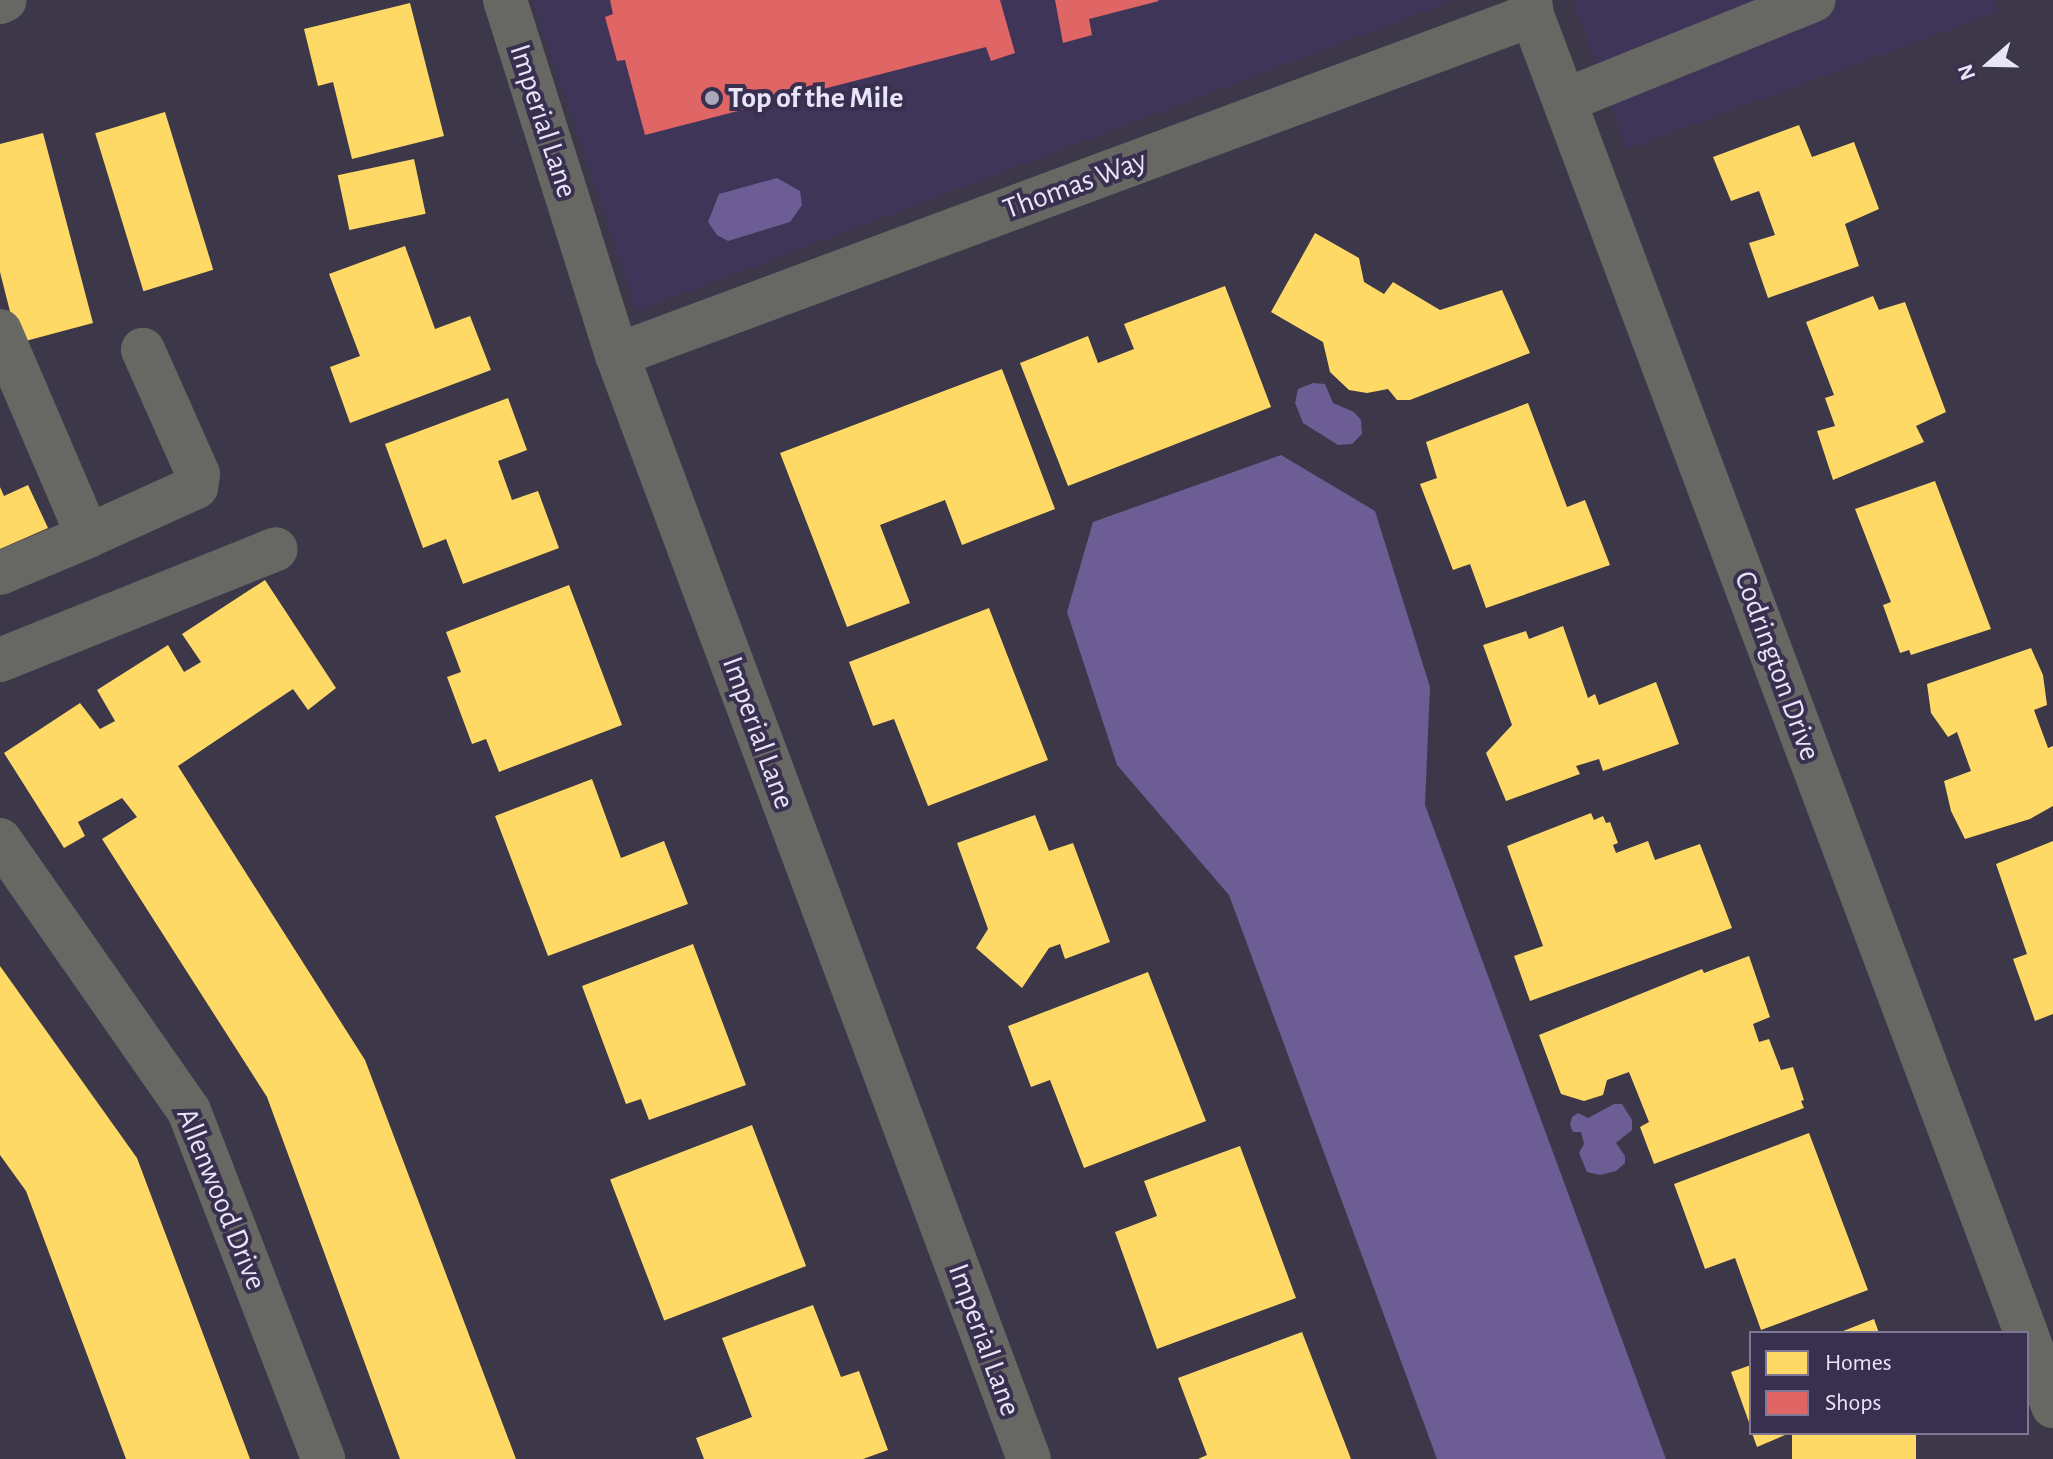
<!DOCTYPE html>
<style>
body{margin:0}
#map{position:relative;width:2053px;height:1459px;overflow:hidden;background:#3c3749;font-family:"Alegreya Sans",sans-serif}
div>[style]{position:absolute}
.built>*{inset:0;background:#3f3558}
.water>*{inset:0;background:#6d5d95}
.homes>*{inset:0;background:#ffd966;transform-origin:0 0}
.shops>*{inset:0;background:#e06666}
.minor>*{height:44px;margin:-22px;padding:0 22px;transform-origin:22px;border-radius:22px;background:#676863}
.dots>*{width:22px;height:22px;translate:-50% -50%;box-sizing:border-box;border:4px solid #393050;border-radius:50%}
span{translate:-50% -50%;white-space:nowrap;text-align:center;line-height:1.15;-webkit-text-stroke:8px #393050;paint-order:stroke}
.poi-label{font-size:30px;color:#e9e5f9;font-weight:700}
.left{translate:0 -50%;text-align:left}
.street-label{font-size:30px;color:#e9e5f9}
.legend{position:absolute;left:1749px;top:1331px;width:280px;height:104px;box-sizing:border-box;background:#393050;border:2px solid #7f7894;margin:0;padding:10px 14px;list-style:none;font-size:24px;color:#e9e5f9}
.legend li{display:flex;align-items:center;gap:16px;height:40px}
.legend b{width:40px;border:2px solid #7f7894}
.north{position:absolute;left:1949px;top:24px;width:80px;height:80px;-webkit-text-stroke:6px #393050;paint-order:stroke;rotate:250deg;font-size:22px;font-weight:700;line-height:32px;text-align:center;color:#e9e5f9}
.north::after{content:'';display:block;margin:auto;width:28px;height:36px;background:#e9e5f9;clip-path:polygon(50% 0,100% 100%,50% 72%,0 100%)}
</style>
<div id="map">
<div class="built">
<i style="clip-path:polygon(532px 0,1455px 0,637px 311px)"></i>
<i style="clip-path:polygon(1573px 0,1993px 0,1998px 12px,1627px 149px)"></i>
</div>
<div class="water">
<i style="clip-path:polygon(777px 178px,800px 191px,802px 205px,790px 222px,728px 241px,717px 235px,708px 222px,719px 194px)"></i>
<i style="clip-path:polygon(1313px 383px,1325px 384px,1333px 403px,1354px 412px,1361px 420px,1362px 434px,1352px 444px,1338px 445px,1303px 423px,1295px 403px,1298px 389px)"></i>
<i style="clip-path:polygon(1281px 455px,1375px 511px,1430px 687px,1425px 805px,1666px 1459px,1437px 1459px,1229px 895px,1117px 765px,1067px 612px,1093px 522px)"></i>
<i style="clip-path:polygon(1614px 1104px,1622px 1104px,1632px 1120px,1632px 1130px,1616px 1143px,1625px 1156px,1625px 1163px,1616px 1171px,1600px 1175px,1587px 1172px,1579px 1153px,1584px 1144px,1581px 1132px,1573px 1132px,1570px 1125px,1572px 1117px,1578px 1113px,1588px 1118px)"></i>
</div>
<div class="homes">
<i style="clip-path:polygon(410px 3px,444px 136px,352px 159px,333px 82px,318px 86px,304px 29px)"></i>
<i style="left:165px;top:112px;width:165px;height:73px;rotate:73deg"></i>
<i style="clip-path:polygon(1799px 125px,1812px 157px,1854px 142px,1879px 209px,1845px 224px,1859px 266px,1768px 298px,1749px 243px,1775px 235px,1759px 191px,1731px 201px,1713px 157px)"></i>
<i style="clip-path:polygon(43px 133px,93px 323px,18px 343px,0 272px,0 144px)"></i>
<i style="left:414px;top:159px;width:56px;height:78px;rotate:78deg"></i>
<i style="clip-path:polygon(1315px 233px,1359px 258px,1364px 282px,1384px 294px,1393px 282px,1440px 310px,1502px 290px,1530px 353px,1410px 400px,1397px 400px,1388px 389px,1367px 393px,1349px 390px,1330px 372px,1323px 342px,1271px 312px)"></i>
<i style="clip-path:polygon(405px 246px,435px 329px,470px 316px,491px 370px,350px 423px,330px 367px,360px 356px,329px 274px)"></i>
<i style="clip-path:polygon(1225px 286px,1271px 407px,1068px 486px,1020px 363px,1088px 336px,1098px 363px,1134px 349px,1124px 324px)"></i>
<i style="clip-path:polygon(1873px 296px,1879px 310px,1905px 302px,1946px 412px,1916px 426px,1924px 442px,1833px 480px,1817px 431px,1835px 426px,1825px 398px,1834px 395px,1806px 322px)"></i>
<i style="clip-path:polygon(1002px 369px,1055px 509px,962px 545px,945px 500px,880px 525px,910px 603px,847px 627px,780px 453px)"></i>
<i style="clip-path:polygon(508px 398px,527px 450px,498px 461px,512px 500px,538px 491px,559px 548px,463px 584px,446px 539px,423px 548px,385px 444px)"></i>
<i style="clip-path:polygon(1528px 403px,1567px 507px,1585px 500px,1610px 565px,1486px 608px,1470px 564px,1453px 570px,1420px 484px,1437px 478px,1426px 442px)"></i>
<i style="clip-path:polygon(1935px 481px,1991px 629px,1911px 655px,1909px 650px,1900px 653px,1883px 605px,1891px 602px,1855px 509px)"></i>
<i style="clip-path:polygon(28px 485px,48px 528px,0 549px,0 487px,4px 496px)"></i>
<i style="clip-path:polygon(265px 580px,336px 688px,308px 710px,293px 689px,178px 766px,365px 1060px,516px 1459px,400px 1459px,267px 1097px,102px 839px,137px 817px,122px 798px,78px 822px,85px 836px,64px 848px,4px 753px,80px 703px,100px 729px,115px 721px,97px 690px,168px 645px,184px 672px,201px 662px,182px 634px)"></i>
<i style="clip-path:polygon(569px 585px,622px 725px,499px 772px,486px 739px,472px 744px,447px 677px,461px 672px,446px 632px)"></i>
<i style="clip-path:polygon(989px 608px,1048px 760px,928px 806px,894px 719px,873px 726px,849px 662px)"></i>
<i style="clip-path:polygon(1563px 626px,1588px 698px,1595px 694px,1599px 705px,1656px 682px,1679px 744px,1603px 771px,1599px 759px,1576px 766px,1580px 774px,1506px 801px,1486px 753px,1512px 725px,1483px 645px,1526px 631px,1529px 639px)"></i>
<i style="clip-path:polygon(2031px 648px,2043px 675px,2047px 705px,2034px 710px,2048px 748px,2053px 746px,2053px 806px,2030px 819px,1965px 839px,1951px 811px,1944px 781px,1971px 771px,1957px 732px,1948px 737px,1931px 713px,1927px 684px)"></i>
<i style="clip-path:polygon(592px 779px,621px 858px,664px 841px,688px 904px,548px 956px,495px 816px)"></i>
<i style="clip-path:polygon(1591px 813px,1594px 820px,1603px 816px,1606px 823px,1610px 822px,1618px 843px,1613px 845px,1616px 853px,1648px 841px,1655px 860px,1700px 844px,1732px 928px,1530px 1001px,1514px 956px,1543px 946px,1507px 846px)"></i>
<i style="clip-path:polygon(1035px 815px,1049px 851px,1073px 843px,1110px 942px,1065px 959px,1060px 944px,1049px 948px,1022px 988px,976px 948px,988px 929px,957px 843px)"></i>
<i style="clip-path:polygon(2053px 841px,2053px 1014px,2035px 1021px,2013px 959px,2027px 954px,1996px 864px)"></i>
<i style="clip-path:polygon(693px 944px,746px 1085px,649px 1120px,641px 1099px,626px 1104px,582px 986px)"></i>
<i style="clip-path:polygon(1749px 956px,1770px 1017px,1753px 1024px,1759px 1042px,1769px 1039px,1781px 1070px,1793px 1067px,1804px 1100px,1801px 1101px,1804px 1108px,1654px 1164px,1640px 1127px,1649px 1122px,1629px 1072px,1607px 1080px,1603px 1095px,1584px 1101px,1561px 1094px,1539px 1035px,1702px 969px,1704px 973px)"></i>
<i style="clip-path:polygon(0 966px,137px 1158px,250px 1459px,126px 1459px,26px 1191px,0 1155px)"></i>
<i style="clip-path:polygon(1148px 972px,1206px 1121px,1084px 1168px,1050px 1080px,1031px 1087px,1008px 1026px)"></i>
<i style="left:752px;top:1125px;width:151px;height:152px;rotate:69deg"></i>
<i style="clip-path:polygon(1809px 1133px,1868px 1290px,1761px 1330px,1735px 1258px,1705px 1269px,1674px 1184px)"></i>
<i style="clip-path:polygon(1240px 1146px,1296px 1298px,1157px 1349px,1115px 1232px,1157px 1216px,1144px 1181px)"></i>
<i style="clip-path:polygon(813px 1305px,841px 1377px,859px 1371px,888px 1450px,863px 1459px,704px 1459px,696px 1438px,752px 1417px,722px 1338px)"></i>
<i style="clip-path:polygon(1874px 1319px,1879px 1333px,1838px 1333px)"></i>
<i style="clip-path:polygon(1302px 1332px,1351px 1459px,1198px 1459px,1207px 1455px,1178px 1378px)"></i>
<i style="clip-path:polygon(1751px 1365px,1751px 1428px,1731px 1372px)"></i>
<i style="clip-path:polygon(1752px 1433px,1790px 1433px,1757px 1447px)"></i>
<i style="left:1792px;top:1433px;width:124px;height:28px"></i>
</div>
<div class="shops">
<i style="clip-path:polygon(610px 0,1000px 0,1015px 53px,991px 61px,986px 47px,645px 135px,625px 60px,617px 61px,605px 17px,613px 14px)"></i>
<i style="clip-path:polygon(1055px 0,1158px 0,1159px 1px,1089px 19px,1092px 35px,1063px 43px)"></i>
</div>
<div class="minor">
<i style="left:505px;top:0;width:372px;rotate:72.5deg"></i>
<i style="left:617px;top:355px;width:1178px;rotate:69.54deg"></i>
<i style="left:1530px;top:0;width:15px;rotate:82deg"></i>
<i style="left:1532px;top:15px;width:1408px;rotate:69.45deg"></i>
<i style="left:0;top:2px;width:5px;rotate:-22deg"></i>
<i style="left:1566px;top:100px;width:267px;rotate:-22deg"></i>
<i style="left:0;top:331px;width:223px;rotate:66.8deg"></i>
<i style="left:88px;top:536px;width:119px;rotate:-24.4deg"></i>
<i style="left:196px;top:487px;width:13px;rotate:-81deg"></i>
<i style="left:198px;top:474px;width:136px;rotate:-113.9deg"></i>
<i style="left:617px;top:355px;width:976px;rotate:-20.38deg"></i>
<i style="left:0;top:573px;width:95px;rotate:-22.8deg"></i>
<i style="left:0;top:660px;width:297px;rotate:-21.9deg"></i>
<i style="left:0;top:840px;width:330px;rotate:55.1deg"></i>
<i style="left:189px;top:1111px;width:373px;rotate:68.9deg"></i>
<i style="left:2027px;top:1336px;width:75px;rotate:69.6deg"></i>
</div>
<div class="dots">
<i style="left:712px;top:98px;background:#aca8bb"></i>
</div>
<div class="poi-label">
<span class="left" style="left:728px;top:98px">Top of the Mile</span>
</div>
<div class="street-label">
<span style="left:543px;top:121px;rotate:72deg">Imperial Lane</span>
<span style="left:1075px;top:185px;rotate:-20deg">Thomas Way</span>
<span style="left:1777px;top:666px;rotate:70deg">Codrington Drive</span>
<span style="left:758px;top:733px;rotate:70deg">Imperial Lane</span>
<span style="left:221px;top:1199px;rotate:68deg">Allenwood Drive</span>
<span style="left:984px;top:1340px;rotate:70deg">Imperial Lane</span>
</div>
<ul class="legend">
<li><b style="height:22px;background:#ffd966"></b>Homes</li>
<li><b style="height:22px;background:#e06666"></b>Shops</li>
</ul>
<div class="north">N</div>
</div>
